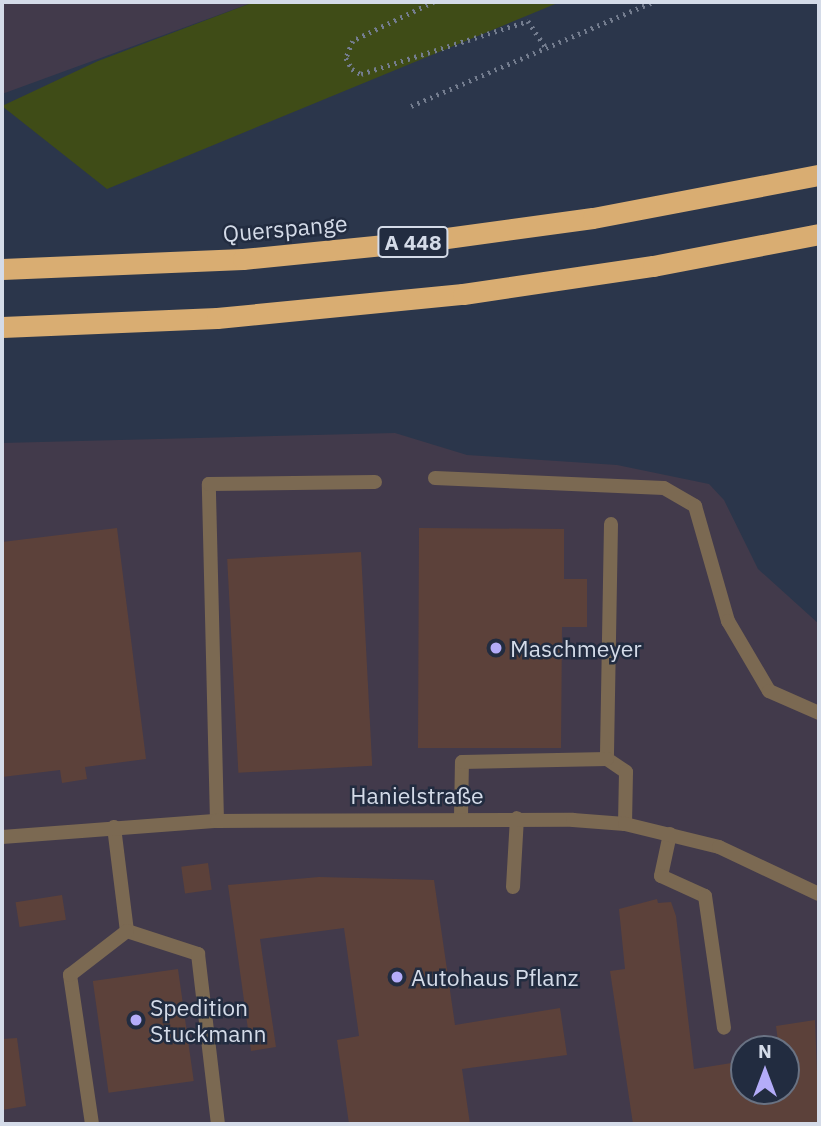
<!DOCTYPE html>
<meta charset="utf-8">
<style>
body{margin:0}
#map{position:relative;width:821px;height:1126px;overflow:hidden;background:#2b364b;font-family:"IBM Plex Sans",sans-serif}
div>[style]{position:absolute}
.commercial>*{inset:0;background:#423a4b}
.green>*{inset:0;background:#3f4c17}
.building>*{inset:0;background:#5c413a;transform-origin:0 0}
.path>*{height:4.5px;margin-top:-2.25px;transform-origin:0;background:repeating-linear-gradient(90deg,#747d8f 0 2px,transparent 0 7px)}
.service>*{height:14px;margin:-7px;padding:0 7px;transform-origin:7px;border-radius:7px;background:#7b6952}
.minor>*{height:14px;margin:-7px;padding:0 7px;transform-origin:7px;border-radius:7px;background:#7b6952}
.motorway>*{height:21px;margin:-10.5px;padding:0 10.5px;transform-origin:10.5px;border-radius:10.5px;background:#d9ad72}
.dots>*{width:19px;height:19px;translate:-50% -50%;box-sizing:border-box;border:4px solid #222c40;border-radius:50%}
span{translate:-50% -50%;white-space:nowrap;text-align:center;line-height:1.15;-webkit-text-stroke:5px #222c40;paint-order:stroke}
.shield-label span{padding:2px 5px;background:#222c40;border:2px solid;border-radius:5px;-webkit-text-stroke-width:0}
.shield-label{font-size:21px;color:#d4dbe8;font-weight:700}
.street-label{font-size:23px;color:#d4dbe8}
.poi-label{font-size:23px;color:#d4dbe8}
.left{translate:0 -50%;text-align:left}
.frame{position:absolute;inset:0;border:4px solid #d4dbe8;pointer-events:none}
.north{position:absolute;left:730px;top:1035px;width:70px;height:70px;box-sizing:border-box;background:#222c40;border:2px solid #697283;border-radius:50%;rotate:0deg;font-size:19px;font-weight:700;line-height:28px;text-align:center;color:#d4dbe8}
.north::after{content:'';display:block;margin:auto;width:24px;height:32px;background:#b4acf9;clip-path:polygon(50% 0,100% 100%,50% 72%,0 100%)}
</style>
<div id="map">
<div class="commercial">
<i style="clip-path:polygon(2px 2px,254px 2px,2px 94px)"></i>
<i style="clip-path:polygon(evenodd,395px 433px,467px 455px,617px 465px,709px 484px,724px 500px,758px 569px,819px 624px,819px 1124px,2px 1124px,2px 443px,395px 433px,744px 1049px,786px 1049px,786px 1091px,744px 1091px,744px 1049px)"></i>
</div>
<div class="green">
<i style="clip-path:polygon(254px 2px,560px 2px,107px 189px,2px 106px,98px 61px)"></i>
</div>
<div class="building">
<i style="clip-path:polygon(117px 528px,146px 759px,85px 767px,87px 779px,62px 783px,60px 770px,2px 777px,2px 542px)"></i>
<i style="clip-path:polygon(419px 528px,564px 529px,564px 579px,587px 579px,587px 627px,562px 627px,561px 748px,418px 748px)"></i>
<i style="left:361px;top:552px;width:214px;height:134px;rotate:87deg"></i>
<i style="left:208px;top:863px;width:27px;height:27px;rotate:82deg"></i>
<i style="clip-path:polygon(319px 877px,434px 880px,455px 1025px,560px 1008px,567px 1055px,462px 1069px,470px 1124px,349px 1124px,337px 1040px,359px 1036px,344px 928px,260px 939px,276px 1047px,251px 1051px,228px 885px)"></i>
<i style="left:62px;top:895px;width:25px;height:47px;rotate:81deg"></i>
<i style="clip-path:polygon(657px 899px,658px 903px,671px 902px,676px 916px,694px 1069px,744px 1061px,744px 1091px,786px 1091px,786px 1049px,779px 1049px,776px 1026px,815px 1020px,819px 1124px,633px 1124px,610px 971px,625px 969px,619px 909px)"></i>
<i style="left:178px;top:969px;width:113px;height:86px;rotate:82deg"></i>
<i style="clip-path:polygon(17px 1038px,26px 1106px,2px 1110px,2px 1039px)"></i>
</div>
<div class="path">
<i style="left:434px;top:2px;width:90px;rotate:154.3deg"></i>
<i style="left:353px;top:41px;width:18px;rotate:112deg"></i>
<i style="left:346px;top:58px;width:13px;rotate:61deg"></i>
<i style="left:352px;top:69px;width:10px;rotate:29deg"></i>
<i style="left:361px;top:74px;width:175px;rotate:-17.6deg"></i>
<i style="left:528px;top:21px;width:32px;rotate:56deg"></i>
<i style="left:411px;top:106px;width:262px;rotate:-23.3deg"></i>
</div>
<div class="service">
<i style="left:435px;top:478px;width:229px;rotate:2.5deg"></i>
<i style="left:664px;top:488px;width:36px;rotate:30deg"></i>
<i style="left:695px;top:506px;width:120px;rotate:74deg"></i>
<i style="left:728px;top:621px;width:81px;rotate:59.6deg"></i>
<i style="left:769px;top:691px;width:55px;rotate:23.7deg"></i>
<i style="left:611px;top:524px;width:235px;rotate:91deg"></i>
<i style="left:607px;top:759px;width:23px;rotate:34deg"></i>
<i style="left:626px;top:772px;width:52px;rotate:91.1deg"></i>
<i style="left:461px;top:817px;width:55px;rotate:-89deg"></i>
<i style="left:462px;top:762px;width:145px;rotate:-1.2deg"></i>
<i style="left:217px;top:821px;width:337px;rotate:-91.4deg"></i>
<i style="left:209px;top:484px;width:166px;rotate:-0.7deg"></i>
<i style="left:114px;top:827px;width:105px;rotate:82.9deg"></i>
<i style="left:670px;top:834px;width:43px;rotate:102.1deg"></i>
<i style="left:661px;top:876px;width:48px;rotate:24.4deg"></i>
<i style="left:705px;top:896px;width:133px;rotate:81.8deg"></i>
<i style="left:513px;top:887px;width:69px;rotate:-86.7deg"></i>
<i style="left:127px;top:931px;width:75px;rotate:17.9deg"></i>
<i style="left:198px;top:954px;width:171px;rotate:83.3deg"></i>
<i style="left:92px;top:1124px;width:151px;rotate:-98.4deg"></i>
<i style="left:70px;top:975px;width:72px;rotate:-37.7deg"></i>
</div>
<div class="minor">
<i style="left:2px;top:837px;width:216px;rotate:-4.3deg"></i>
<i style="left:217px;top:821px;width:356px;rotate:-0.2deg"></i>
<i style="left:573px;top:820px;width:52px;rotate:4.4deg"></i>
<i style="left:625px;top:824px;width:97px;rotate:13.7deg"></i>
<i style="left:719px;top:847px;width:110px;rotate:25.2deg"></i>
</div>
<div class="motorway">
<i style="left:2px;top:269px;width:241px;rotate:-2.4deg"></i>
<i style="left:243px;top:259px;width:190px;rotate:-5.7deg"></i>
<i style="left:432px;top:240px;width:162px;rotate:-7.8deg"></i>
<i style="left:593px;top:218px;width:230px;rotate:-10.8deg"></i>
<i style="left:2px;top:327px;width:215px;rotate:-2.4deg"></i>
<i style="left:217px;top:318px;width:247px;rotate:-5.6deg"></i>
<i style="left:463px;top:294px;width:192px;rotate:-8.4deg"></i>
<i style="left:653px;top:266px;width:169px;rotate:-10.9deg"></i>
</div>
<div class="dots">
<i style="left:496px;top:648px;background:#b4acf9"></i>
<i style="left:397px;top:977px;background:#b4acf9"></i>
<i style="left:136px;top:1020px;background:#b4acf9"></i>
</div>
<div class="shield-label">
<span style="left:413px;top:242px">A 448</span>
</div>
<div class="street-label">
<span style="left:285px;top:228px;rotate:-5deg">Querspange</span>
<span style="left:417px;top:795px">Hanielstraße</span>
</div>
<div class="poi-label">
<span class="left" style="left:510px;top:648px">Maschmeyer</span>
<span class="left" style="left:411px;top:977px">Autohaus Pflanz</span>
<span class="left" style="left:150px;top:1020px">Spedition<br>Stuckmann</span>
</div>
<div class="frame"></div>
<div class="north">N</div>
</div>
